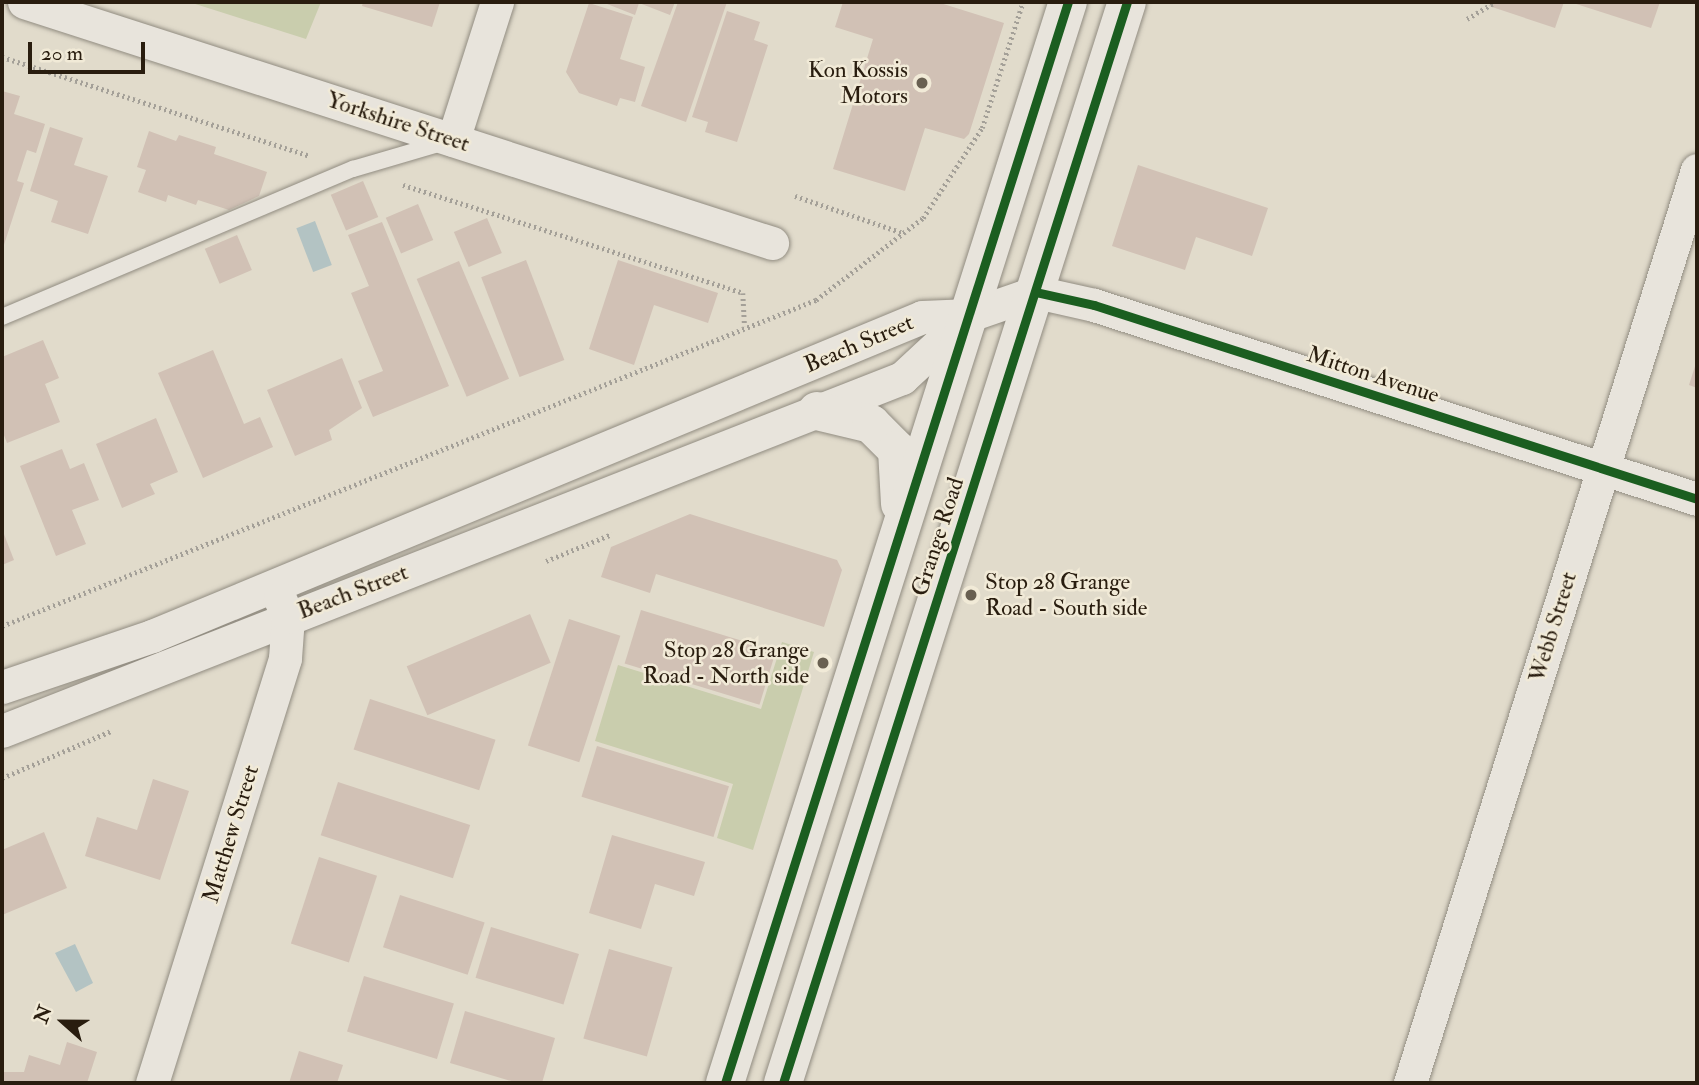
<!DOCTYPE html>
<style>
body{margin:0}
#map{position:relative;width:1699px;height:1085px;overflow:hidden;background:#e1dbcb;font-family:"IM FELL Double Pica",serif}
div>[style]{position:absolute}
.green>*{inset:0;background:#c9cdad}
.water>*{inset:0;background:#b3c3c3;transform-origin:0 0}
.building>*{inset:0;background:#d1c1b5;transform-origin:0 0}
.path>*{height:4.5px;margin-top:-2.25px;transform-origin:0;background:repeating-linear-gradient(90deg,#a4a098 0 2px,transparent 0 5.5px)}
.roads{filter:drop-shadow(0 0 2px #918c81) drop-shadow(0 0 2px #918c81)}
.service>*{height:16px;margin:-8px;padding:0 8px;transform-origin:8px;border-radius:8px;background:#e8e4dc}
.minor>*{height:33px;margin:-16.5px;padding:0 16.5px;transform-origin:16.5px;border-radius:16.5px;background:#e8e4dc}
.secondary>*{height:38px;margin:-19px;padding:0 19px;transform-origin:19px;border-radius:19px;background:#e8e4dc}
.cycleway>*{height:9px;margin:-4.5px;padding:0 4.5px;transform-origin:4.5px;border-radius:4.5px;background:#1b5e20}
.dots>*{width:19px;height:19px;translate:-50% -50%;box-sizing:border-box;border:4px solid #f1ead7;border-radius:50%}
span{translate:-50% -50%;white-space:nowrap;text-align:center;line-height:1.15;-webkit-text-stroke:5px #f1ead7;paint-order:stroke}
.poi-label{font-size:23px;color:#291d0f}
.right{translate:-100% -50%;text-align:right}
.left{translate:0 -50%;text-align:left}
.street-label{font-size:23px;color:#291d0f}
.frame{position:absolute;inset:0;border:4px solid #291d0f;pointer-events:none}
.north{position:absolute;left:28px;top:987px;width:70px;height:70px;-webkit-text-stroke:5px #f1ead7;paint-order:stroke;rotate:291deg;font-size:19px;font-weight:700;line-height:28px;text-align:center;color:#291d0f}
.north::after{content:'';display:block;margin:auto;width:24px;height:32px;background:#291d0f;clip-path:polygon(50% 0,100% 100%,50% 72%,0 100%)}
.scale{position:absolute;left:28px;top:42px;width:117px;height:32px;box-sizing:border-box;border:4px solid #291d0f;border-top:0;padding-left:9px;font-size:21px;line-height:24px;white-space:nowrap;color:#291d0f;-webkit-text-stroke:5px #f1ead7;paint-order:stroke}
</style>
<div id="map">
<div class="green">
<i style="clip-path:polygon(189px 2px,321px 2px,306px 39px)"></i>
<i style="clip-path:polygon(782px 642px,814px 652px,753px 850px,717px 838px,733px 784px,595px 741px,618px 665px,761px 709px)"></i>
</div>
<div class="water">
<i style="left:315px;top:221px;width:47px;height:20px;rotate:69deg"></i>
<i style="clip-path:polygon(75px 944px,93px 983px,76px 992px,55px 953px)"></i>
</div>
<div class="building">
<i style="clip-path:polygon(363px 2px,440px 2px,432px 27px,362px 6px)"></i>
<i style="clip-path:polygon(602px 2px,675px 2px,670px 15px,639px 3px,635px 15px)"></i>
<i style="clip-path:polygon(678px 2px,727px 2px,686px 122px,641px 106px)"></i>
<i style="clip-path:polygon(843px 2px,937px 2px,1004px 23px,969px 134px,964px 139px,925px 128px,905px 191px,833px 169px,873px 39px,835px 27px)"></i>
<i style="clip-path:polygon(1491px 2px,1564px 2px,1555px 28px,1489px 6px)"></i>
<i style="clip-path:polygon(1570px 2px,1660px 2px,1651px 28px)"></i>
<i style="clip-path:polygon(589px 3px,633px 17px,620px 59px,645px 67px,635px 102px,620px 98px,617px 106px,579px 93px,566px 72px)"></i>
<i style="clip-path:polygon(727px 11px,760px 22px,754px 40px,768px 45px,737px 142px,705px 132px,708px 122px,692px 117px)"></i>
<i style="clip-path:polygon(2px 91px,20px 96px,14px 114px,45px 124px,36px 153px,27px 150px,17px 181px,24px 183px,2px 251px)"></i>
<i style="clip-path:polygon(50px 127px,83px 138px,74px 165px,108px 176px,88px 234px,51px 222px,58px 201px,30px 191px)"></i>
<i style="clip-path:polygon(149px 131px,176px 141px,179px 135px,216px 147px,214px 154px,267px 172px,259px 196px,229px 210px,198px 200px,196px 205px,168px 195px,166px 202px,138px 192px,146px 170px,137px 167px)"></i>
<i style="clip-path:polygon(1138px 165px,1268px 208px,1252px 256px,1196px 237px,1185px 270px,1112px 246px)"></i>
<i style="left:363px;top:181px;width:39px;height:35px;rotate:67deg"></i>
<i style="left:418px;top:204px;width:39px;height:35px;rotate:67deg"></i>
<i style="left:487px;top:218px;width:38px;height:36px;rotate:67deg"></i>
<i style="clip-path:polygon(382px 222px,449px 386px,373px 417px,358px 381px,383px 371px,351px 293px,369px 286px,348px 235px)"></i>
<i style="left:237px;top:235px;width:38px;height:35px;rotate:67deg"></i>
<i style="left:526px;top:260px;width:107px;height:48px;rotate:69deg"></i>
<i style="clip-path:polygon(618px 260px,718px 293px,708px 323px,654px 305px,634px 365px,589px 349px)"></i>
<i style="left:459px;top:261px;width:128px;height:46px;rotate:67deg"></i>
<i style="clip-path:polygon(43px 340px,59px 378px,45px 384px,60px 422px,7px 443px,2px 430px,2px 357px)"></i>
<i style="clip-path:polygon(213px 350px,244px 424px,260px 417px,273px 447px,203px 478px,158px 373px)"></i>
<i style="clip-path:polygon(342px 358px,362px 408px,329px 430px,332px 440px,295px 456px,267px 390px)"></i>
<i style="clip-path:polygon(1697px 360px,1697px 388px,1689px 385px)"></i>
<i style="clip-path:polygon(156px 418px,178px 472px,150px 484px,155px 494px,122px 508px,96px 444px)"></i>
<i style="clip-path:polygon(62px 449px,70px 469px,84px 463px,99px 500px,72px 510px,86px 544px,56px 556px,20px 466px)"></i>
<i style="clip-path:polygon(690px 514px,837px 560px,842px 570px,824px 627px,656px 574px,650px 593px,601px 577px,611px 547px)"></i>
<i style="clip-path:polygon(2px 529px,14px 560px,2px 565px)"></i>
<i style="left:641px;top:610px;width:141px;height:56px;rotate:17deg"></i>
<i style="left:530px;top:614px;width:53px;height:134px;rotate:67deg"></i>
<i style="left:569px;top:619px;width:54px;height:133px;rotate:18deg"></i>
<i style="left:370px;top:699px;width:132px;height:53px;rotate:18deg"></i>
<i style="left:597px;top:746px;width:138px;height:53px;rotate:17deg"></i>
<i style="clip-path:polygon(153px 779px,189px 791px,160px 880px,85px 856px,97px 817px,137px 830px)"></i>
<i style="left:338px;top:782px;width:139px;height:56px;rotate:18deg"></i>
<i style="clip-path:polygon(44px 832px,67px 888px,2px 915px,2px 850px)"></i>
<i style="clip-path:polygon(612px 835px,705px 862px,694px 896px,655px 884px,641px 929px,589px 913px)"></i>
<i style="left:319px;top:857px;width:61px;height:91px;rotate:18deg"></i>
<i style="left:400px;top:895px;width:89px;height:55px;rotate:18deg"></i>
<i style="left:491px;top:927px;width:92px;height:53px;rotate:17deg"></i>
<i style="left:609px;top:949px;width:66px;height:93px;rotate:16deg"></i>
<i style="left:364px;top:976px;width:94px;height:58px;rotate:17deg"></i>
<i style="clip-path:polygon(465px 1011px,555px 1038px,542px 1083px,518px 1083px,450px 1063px)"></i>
<i style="clip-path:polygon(67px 1042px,97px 1052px,87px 1083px,2px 1083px,2px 1072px,24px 1072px,29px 1055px,60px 1065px)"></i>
<i style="clip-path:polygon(299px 1051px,343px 1065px,337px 1083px,289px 1083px)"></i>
</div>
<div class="path">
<i style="left:1467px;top:19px;width:33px;rotate:-31deg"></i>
<i style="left:2px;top:57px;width:324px;rotate:17.8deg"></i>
<i style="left:403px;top:185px;width:357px;rotate:17.6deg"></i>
<i style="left:743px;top:293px;width:33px;rotate:87deg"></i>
<i style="left:795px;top:196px;width:114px;rotate:18.9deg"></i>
<i style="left:546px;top:561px;width:71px;rotate:-22.2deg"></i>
<i style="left:2px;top:626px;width:877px;rotate:-21.83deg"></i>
<i style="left:816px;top:300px;width:135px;rotate:-37.5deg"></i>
<i style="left:923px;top:218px;width:108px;rotate:-56.8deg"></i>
<i style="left:982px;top:128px;width:133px;rotate:-72deg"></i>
<i style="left:2px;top:778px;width:119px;rotate:-23.3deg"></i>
</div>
<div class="roads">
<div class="service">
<i style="left:2px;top:317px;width:381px;rotate:-22.9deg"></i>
<i style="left:353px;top:169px;width:93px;rotate:-16.3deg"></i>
</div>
<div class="minor">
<i style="left:24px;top:2px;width:786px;rotate:17.86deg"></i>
<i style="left:453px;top:140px;width:145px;rotate:-72.3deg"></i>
<i style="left:2px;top:687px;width:158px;rotate:-18.8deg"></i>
<i style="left:152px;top:636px;width:833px;rotate:-22.5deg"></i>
<i style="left:922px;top:317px;width:48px;rotate:-2.4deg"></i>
<i style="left:970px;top:315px;width:70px;rotate:-19.2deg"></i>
<i style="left:1036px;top:292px;width:59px;rotate:12.6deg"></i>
<i style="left:1094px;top:305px;width:633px;rotate:17.83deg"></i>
<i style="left:2px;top:731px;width:967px;rotate:-21.42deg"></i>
<i style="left:902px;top:378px;width:93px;rotate:-42.8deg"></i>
<i style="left:152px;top:1083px;width:445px;rotate:-72.6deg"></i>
<i style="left:285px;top:658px;width:41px;rotate:-85.8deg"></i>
<i style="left:288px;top:617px;width:20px;rotate:-114deg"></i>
<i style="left:1410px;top:1083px;width:957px;rotate:-72.55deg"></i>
</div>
<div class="secondary">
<i style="left:817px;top:411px;width:56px;rotate:13.5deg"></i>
<i style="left:871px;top:424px;width:37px;rotate:45deg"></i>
<i style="left:897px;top:450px;width:54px;rotate:86.8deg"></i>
<i style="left:725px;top:1083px;width:1134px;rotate:-72.4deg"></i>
<i style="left:783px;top:1083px;width:1134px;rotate:-72.35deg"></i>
</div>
</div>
<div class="cycleway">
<i style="left:1036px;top:292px;width:59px;rotate:12.6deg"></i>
<i style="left:1094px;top:305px;width:633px;rotate:17.83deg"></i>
<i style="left:725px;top:1083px;width:1134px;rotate:-72.4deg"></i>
<i style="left:783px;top:1083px;width:1134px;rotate:-72.35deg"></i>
</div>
<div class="dots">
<i style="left:922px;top:83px;background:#696051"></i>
<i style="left:971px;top:595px;background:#696051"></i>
<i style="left:823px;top:663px;background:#696051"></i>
</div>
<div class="poi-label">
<span class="right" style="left:908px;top:83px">Kon Kossis<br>Motors</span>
<span class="left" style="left:985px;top:595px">Stop 28 Grange<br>Road - South side</span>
<span class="right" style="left:809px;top:663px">Stop 28 Grange<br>Road - North side</span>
</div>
<div class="street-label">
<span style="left:398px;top:122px;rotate:18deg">Yorkshire Street</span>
<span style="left:859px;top:344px;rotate:-23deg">Beach Street</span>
<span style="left:1373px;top:375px;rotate:18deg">Mitton Avenue</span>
<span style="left:938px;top:537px;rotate:-72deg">Grange Road</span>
<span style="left:353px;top:592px;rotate:-21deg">Beach Street</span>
<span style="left:1553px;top:627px;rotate:-73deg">Webb Street</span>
<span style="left:231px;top:834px;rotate:-73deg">Matthew Street</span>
</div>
<div class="frame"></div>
<div class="north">N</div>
<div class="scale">20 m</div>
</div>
